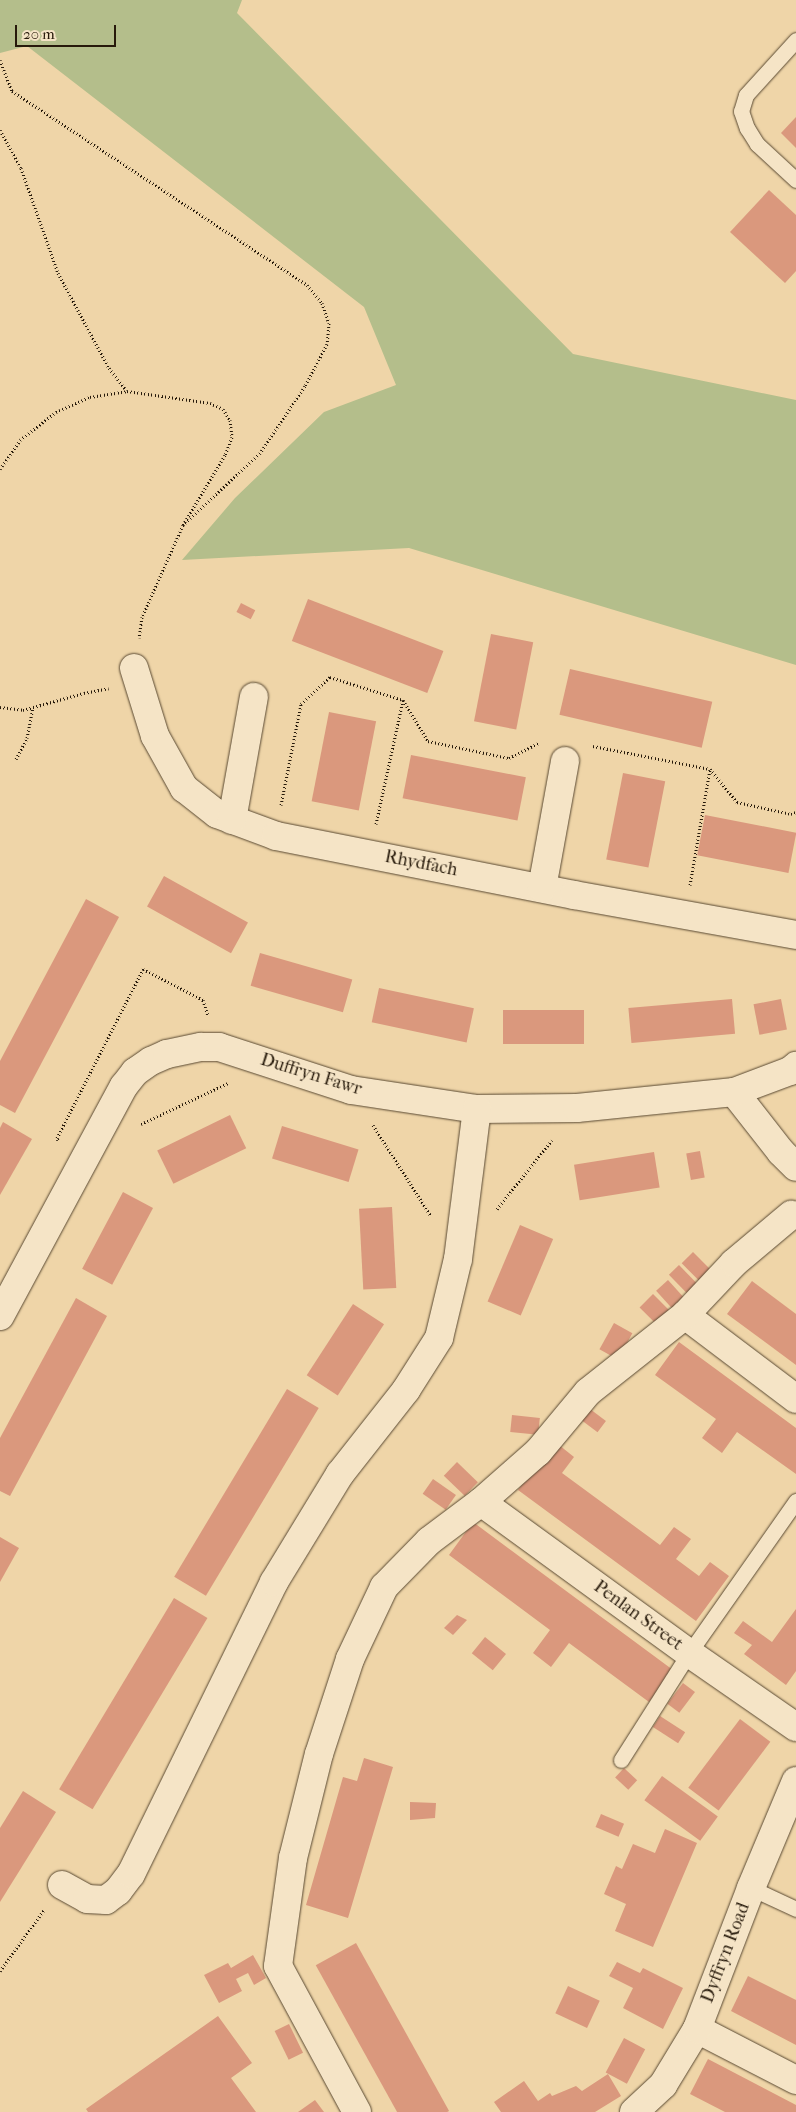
<!DOCTYPE html>
<style>
body{margin:0}
#map{position:relative;width:796px;height:2112px;overflow:hidden;background:#efd5a8;font-family:"IM FELL French Canon",serif}
div>[style]{position:absolute}
.green>*{inset:0;background:#b4be8b}
.building>*{inset:0;background:#da987d;transform-origin:0 0}
.path>*{height:3px;margin-top:-1.5px;transform-origin:0;background:repeating-linear-gradient(90deg,#271a0b 0 1px,transparent 0 3.5px)}
.roads{filter:drop-shadow(0 0 1px #594932) drop-shadow(0 0 1px #594932)}
.lane>*{height:15px;margin:-7.5px;padding:0 7.5px;transform-origin:7.5px;border-radius:7.5px;background:#f5e4c6}
.street>*{height:28px;margin:-14px;padding:0 14px;transform-origin:14px;border-radius:14px;background:#f5e4c6}
span{translate:-50% -50%;white-space:nowrap;text-align:center;line-height:1.15;-webkit-text-stroke:4px #f5e4c6;paint-order:stroke}
.street-label{font-size:18px;color:#271a0b}
.scale{position:absolute;left:15px;top:25px;width:101px;height:22px;box-sizing:border-box;border:2px solid #271a0b;border-top:0;padding-left:6px;font-size:15px;line-height:18px;white-space:nowrap;color:#271a0b;-webkit-text-stroke:4px #f5e4c6;paint-order:stroke}
</style>
<div id="map">
<div class="green">
<i style="clip-path:polygon(0 0,242px 0,237px 13px,573px 354px,796px 400px,796px 665px,409px 548px,182px 560px,235px 498px,324px 412px,396px 385px,364px 307px,27px 46px,0 53px)"></i>
</div>
<div class="building">
<i style="clip-path:polygon(796px 117px,796px 148px,781px 133px)"></i>
<i style="clip-path:polygon(769px 190px,796px 215px,796px 271px,785px 283px,730px 232px)"></i>
<i style="left:308px;top:599px;width:145px;height:45px;rotate:21deg"></i>
<i style="left:241px;top:603px;width:16px;height:10px;rotate:27deg"></i>
<i style="left:491px;top:634px;width:43px;height:89px;rotate:11deg"></i>
<i style="left:570px;top:669px;width:146px;height:47px;rotate:13deg"></i>
<i style="left:329px;top:712px;width:48px;height:91px;rotate:11deg"></i>
<i style="left:411px;top:755px;width:117px;height:44px;rotate:11deg"></i>
<i style="left:623px;top:773px;width:43px;height:88px;rotate:11deg"></i>
<i style="left:705px;top:815px;width:93px;height:41px;rotate:11deg"></i>
<i style="left:164px;top:876px;width:96px;height:35px;rotate:29deg"></i>
<i style="clip-path:polygon(86px 899px,119px 917px,15px 1113px,0 1105px,0 1061px)"></i>
<i style="left:260px;top:953px;width:96px;height:34px;rotate:16deg"></i>
<i style="left:379px;top:988px;width:97px;height:35px;rotate:12deg"></i>
<i style="left:732px;top:999px;width:35px;height:104px;rotate:85deg"></i>
<i style="left:781px;top:999px;width:31px;height:28px;rotate:79deg"></i>
<i style="left:503px;top:1010px;width:81px;height:34px"></i>
<i style="left:230px;top:1115px;width:37px;height:81px;rotate:64deg"></i>
<i style="clip-path:polygon(3px 1122px,32px 1139px,0 1195px,0 1128px)"></i>
<i style="left:282px;top:1126px;width:80px;height:34px;rotate:17deg"></i>
<i style="left:700px;top:1151px;width:27px;height:14px;rotate:80deg"></i>
<i style="left:654px;top:1152px;width:36px;height:81px;rotate:81deg"></i>
<i style="left:123px;top:1192px;width:34px;height:87px;rotate:28deg"></i>
<i style="left:392px;top:1207px;width:81px;height:33px;rotate:87deg"></i>
<i style="left:520px;top:1225px;width:36px;height:83px;rotate:23deg"></i>
<i style="left:693px;top:1252px;width:25px;height:16px;rotate:45deg"></i>
<i style="left:679px;top:1265px;width:29px;height:14px;rotate:46deg"></i>
<i style="left:668px;top:1280px;width:27px;height:16px;rotate:48deg"></i>
<i style="clip-path:polygon(752px 1281px,796px 1314px,796px 1365px,727px 1314px)"></i>
<i style="left:653px;top:1294px;width:25px;height:19px;rotate:45deg"></i>
<i style="clip-path:polygon(76px 1298px,107px 1316px,10px 1496px,0 1491px,0 1438px)"></i>
<i style="left:353px;top:1304px;width:37px;height:85px;rotate:33deg"></i>
<i style="left:614px;top:1323px;width:21px;height:30px;rotate:29deg"></i>
<i style="clip-path:polygon(679px 1342px,796px 1428px,796px 1474px,737px 1432px,722px 1453px,702px 1438px,716px 1419px,655px 1375px)"></i>
<i style="left:287px;top:1389px;width:37px;height:219px;rotate:31deg"></i>
<i style="left:586px;top:1406px;width:25px;height:14px;rotate:37deg"></i>
<i style="left:512px;top:1415px;width:28px;height:17px;rotate:6deg"></i>
<i style="clip-path:polygon(554px 1441px,574px 1457px,562px 1473px,660px 1545px,674px 1527px,691px 1539px,676px 1559px,699px 1576px,710px 1562px,729px 1576px,696px 1621px,518px 1490px)"></i>
<i style="left:457px;top:1462px;width:29px;height:19px;rotate:44deg"></i>
<i style="left:433px;top:1479px;width:28px;height:18px;rotate:35deg"></i>
<i style="clip-path:polygon(473px 1522px,673px 1670px,649px 1702px,569px 1643px,551px 1667px,533px 1653px,550px 1630px,449px 1555px)"></i>
<i style="clip-path:polygon(0 1537px,19px 1548px,0 1582px)"></i>
<i style="left:174px;top:1598px;width:39px;height:223px;rotate:31deg"></i>
<i style="clip-path:polygon(796px 1609px,796px 1671px,786px 1685px,744px 1654px,752px 1645px,734px 1633px,743px 1621px,772px 1642px)"></i>
<i style="clip-path:polygon(457px 1615px,467px 1620px,453px 1635px,444px 1628px)"></i>
<i style="left:485px;top:1637px;width:27px;height:21px;rotate:39deg"></i>
<i style="left:683px;top:1683px;width:15px;height:26px;rotate:37deg"></i>
<i style="left:660px;top:1716px;width:30px;height:13px;rotate:33deg"></i>
<i style="left:740px;top:1719px;width:38px;height:86px;rotate:37deg"></i>
<i style="clip-path:polygon(364px 1758px,393px 1767px,348px 1918px,306px 1905px,343px 1777px,357px 1781px)"></i>
<i style="left:624px;top:1768px;width:18px;height:13px;rotate:43deg"></i>
<i style="left:662px;top:1776px;width:69px;height:30px;rotate:36deg"></i>
<i style="clip-path:polygon(23px 1791px,56px 1812px,0 1902px,0 1828px)"></i>
<i style="clip-path:polygon(410px 1802px,436px 1803px,435px 1818px,410px 1820px)"></i>
<i style="left:601px;top:1814px;width:25px;height:14px;rotate:23deg"></i>
<i style="clip-path:polygon(665px 1829px,697px 1843px,653px 1947px,615px 1931px,626px 1904px,604px 1894px,616px 1866px,622px 1869px,633px 1844px,655px 1853px)"></i>
<i style="left:356px;top:1943px;width:192px;height:46px;rotate:61deg"></i>
<i style="clip-path:polygon(253px 1955px,266px 1978px,254px 1985px,248px 1973px,236px 1979px,242px 1991px,219px 2003px,204px 1975px,228px 1963px,231px 1968px)"></i>
<i style="clip-path:polygon(617px 1962px,640px 1973px,643px 1968px,683px 1988px,663px 2029px,623px 2008px,633px 1988px,609px 1976px)"></i>
<i style="clip-path:polygon(748px 1976px,796px 2000px,796px 2045px,731px 2011px)"></i>
<i style="left:568px;top:1986px;width:35px;height:30px;rotate:25deg"></i>
<i style="clip-path:polygon(218px 2016px,252px 2063px,231px 2078px,256px 2112px,88px 2112px,86px 2109px)"></i>
<i style="left:289px;top:2024px;width:32px;height:16px;rotate:64deg"></i>
<i style="left:624px;top:2038px;width:24px;height:39px;rotate:28deg"></i>
<i style="clip-path:polygon(708px 2059px,796px 2105px,796px 2112px,725px 2112px,690px 2094px)"></i>
<i style="clip-path:polygon(608px 2074px,621px 2096px,595px 2112px,501px 2112px,494px 2102px,524px 2081px,538px 2101px,550px 2093px,552px 2096px,576px 2086px,582px 2091px)"></i>
<i style="clip-path:polygon(315px 2100px,324px 2112px,298px 2112px)"></i>
</div>
<div class="path">
<i style="left:0;top:60px;width:33px;rotate:69deg"></i>
<i style="left:12px;top:91px;width:353px;rotate:33.3deg"></i>
<i style="left:307px;top:285px;width:23px;rotate:50deg"></i>
<i style="left:322px;top:303px;width:21px;rotate:71deg"></i>
<i style="left:329px;top:323px;width:21px;rotate:95deg"></i>
<i style="left:327px;top:344px;width:47px;rotate:117.6deg"></i>
<i style="left:305px;top:386px;width:81px;rotate:123.9deg"></i>
<i style="left:260px;top:453px;width:105px;rotate:136.9deg"></i>
<i style="left:0;top:130px;width:43px;rotate:61.1deg"></i>
<i style="left:21px;top:168px;width:111px;rotate:70.6deg"></i>
<i style="left:58px;top:273px;width:108px;rotate:61.8deg"></i>
<i style="left:109px;top:368px;width:28px;rotate:52deg"></i>
<i style="left:0;top:469px;width:35px;rotate:-55deg"></i>
<i style="left:20px;top:440px;width:46px;rotate:-37.9deg"></i>
<i style="left:56px;top:412px;width:37px;rotate:-24deg"></i>
<i style="left:90px;top:397px;width:37px;rotate:-9deg"></i>
<i style="left:127px;top:391px;width:84px;rotate:8.2deg"></i>
<i style="left:210px;top:403px;width:14px;rotate:25deg"></i>
<i style="left:223px;top:409px;width:13px;rotate:58deg"></i>
<i style="left:230px;top:420px;width:17px;rotate:83deg"></i>
<i style="left:232px;top:437px;width:19px;rotate:111deg"></i>
<i style="left:225px;top:455px;width:82px;rotate:121deg"></i>
<i style="left:183px;top:525px;width:101px;rotate:114deg"></i>
<i style="left:142px;top:617px;width:21px;rotate:98deg"></i>
<i style="left:0;top:707px;width:23px;rotate:7deg"></i>
<i style="left:23px;top:710px;width:63px;rotate:-15.6deg"></i>
<i style="left:84px;top:693px;width:25px;rotate:-11deg"></i>
<i style="left:593px;top:746px;width:119px;rotate:11.1deg"></i>
<i style="left:16px;top:759px;width:24px;rotate:-62deg"></i>
<i style="left:27px;top:738px;width:31px;rotate:-79deg"></i>
<i style="left:281px;top:805px;width:103px;rotate:-78.8deg"></i>
<i style="left:301px;top:704px;width:40px;rotate:-43deg"></i>
<i style="left:330px;top:677px;width:77px;rotate:17.5deg"></i>
<i style="left:403px;top:700px;width:48px;rotate:58.6deg"></i>
<i style="left:428px;top:741px;width:83px;rotate:11.9deg"></i>
<i style="left:509px;top:758px;width:34px;rotate:-27deg"></i>
<i style="left:376px;top:824px;width:127px;rotate:-77.7deg"></i>
<i style="left:690px;top:885px;width:118px;rotate:-80.2deg"></i>
<i style="left:710px;top:769px;width:43px;rotate:50.7deg"></i>
<i style="left:737px;top:802px;width:55px;rotate:12.5deg"></i>
<i style="left:791px;top:814px;width:5px;rotate:-22deg"></i>
<i style="left:141px;top:1124px;width:96px;rotate:-25.2deg"></i>
<i style="left:373px;top:1125px;width:108px;rotate:57.5deg"></i>
<i style="left:58px;top:1140px;width:2px;rotate:-117deg"></i>
<i style="left:57px;top:1138px;width:190px;rotate:-63deg"></i>
<i style="left:143px;top:969px;width:68px;rotate:27.3deg"></i>
<i style="left:203px;top:1000px;width:16px;rotate:72deg"></i>
<i style="left:497px;top:1209px;width:88px;rotate:-51.4deg"></i>
<i style="left:0;top:1971px;width:75px;rotate:-54.2deg"></i>
</div>
<div class="roads">
<div class="lane">
<i style="left:796px;top:40px;width:74px;rotate:132.3deg"></i>
<i style="left:746px;top:95px;width:17px;rotate:107deg"></i>
<i style="left:741px;top:111px;width:18px;rotate:71deg"></i>
<i style="left:747px;top:128px;width:19px;rotate:58deg"></i>
<i style="left:757px;top:144px;width:53px;rotate:42.7deg"></i>
<i style="left:621px;top:1760px;width:127px;rotate:-57.6deg"></i>
<i style="left:689px;top:1653px;width:186px;rotate:-54.9deg"></i>
<i style="left:751px;top:1888px;width:50px;rotate:25deg"></i>
</div>
<div class="street">
<i style="left:134px;top:668px;width:71px;rotate:72.8deg"></i>
<i style="left:155px;top:736px;width:60px;rotate:60.9deg"></i>
<i style="left:184px;top:788px;width:42px;rotate:38.2deg"></i>
<i style="left:217px;top:814px;width:63px;rotate:20.4deg"></i>
<i style="left:276px;top:836px;width:304px;rotate:11.2deg"></i>
<i style="left:574px;top:895px;width:226px;rotate:10.2deg"></i>
<i style="left:232px;top:820px;width:125px;rotate:-79.9deg"></i>
<i style="left:542px;top:888px;width:129px;rotate:-79.7deg"></i>
<i style="left:734px;top:1092px;width:76px;rotate:51.9deg"></i>
<i style="left:781px;top:1152px;width:21px;rotate:45deg"></i>
<i style="left:685px;top:1315px;width:139px;rotate:37.1deg"></i>
<i style="left:0;top:1316px;width:261px;rotate:-61.7deg"></i>
<i style="left:124px;top:1086px;width:18px;rotate:-52deg"></i>
<i style="left:135px;top:1072px;width:19px;rotate:-35deg"></i>
<i style="left:151px;top:1061px;width:17px;rotate:-24deg"></i>
<i style="left:167px;top:1054px;width:35px;rotate:-12deg"></i>
<i style="left:201px;top:1047px;width:18px"></i>
<i style="left:219px;top:1047px;width:139px;rotate:18deg"></i>
<i style="left:351px;top:1090px;width:127px;rotate:8.6deg"></i>
<i style="left:477px;top:1109px;width:100px;rotate:-0.6deg"></i>
<i style="left:577px;top:1108px;width:158px;rotate:-5.8deg"></i>
<i style="left:734px;top:1092px;width:60px;rotate:-20.6deg"></i>
<i style="left:790px;top:1071px;width:8px;rotate:-40deg"></i>
<i style="left:481px;top:1502px;width:257px;rotate:36deg"></i>
<i style="left:689px;top:1653px;width:130px;rotate:34.7deg"></i>
<i style="left:62px;top:1885px;width:29px;rotate:29deg"></i>
<i style="left:87px;top:1899px;width:19px;rotate:3deg"></i>
<i style="left:106px;top:1900px;width:15px;rotate:-37deg"></i>
<i style="left:118px;top:1891px;width:21px;rotate:-53deg"></i>
<i style="left:131px;top:1874px;width:325px;rotate:-63.9deg"></i>
<i style="left:274px;top:1582px;width:127px;rotate:-58.6deg"></i>
<i style="left:340px;top:1474px;width:107px;rotate:-51.8deg"></i>
<i style="left:406px;top:1390px;width:62px;rotate:-57.6deg"></i>
<i style="left:439px;top:1338px;width:81px;rotate:-76.5deg"></i>
<i style="left:458px;top:1259px;width:151px;rotate:-82.8deg"></i>
<i style="left:697px;top:2029px;width:111px;rotate:27.3deg"></i>
<i style="left:357px;top:2112px;width:166px;rotate:-118.4deg"></i>
<i style="left:278px;top:1966px;width:109px;rotate:-82.1deg"></i>
<i style="left:293px;top:1858px;width:107px;rotate:-76deg"></i>
<i style="left:319px;top:1754px;width:100px;rotate:-71.9deg"></i>
<i style="left:350px;top:1659px;width:80px;rotate:-64.7deg"></i>
<i style="left:384px;top:1587px;width:64px;rotate:-45.6deg"></i>
<i style="left:429px;top:1541px;width:65px;rotate:-36.9deg"></i>
<i style="left:481px;top:1502px;width:76px;rotate:-41.3deg"></i>
<i style="left:538px;top:1452px;width:78px;rotate:-50.2deg"></i>
<i style="left:588px;top:1392px;width:124px;rotate:-38.4deg"></i>
<i style="left:685px;top:1315px;width:71px;rotate:-46.7deg"></i>
<i style="left:734px;top:1263px;width:75px;rotate:-40.1deg"></i>
<i style="left:634px;top:2112px;width:40px;rotate:-43deg"></i>
<i style="left:663px;top:2085px;width:66px;rotate:-58.7deg"></i>
<i style="left:697px;top:2029px;width:151px;rotate:-69deg"></i>
<i style="left:751px;top:1888px;width:116px;rotate:-67.2deg"></i>
</div>
</div>
<div class="street-label">
<span style="left:421px;top:864px;rotate:11deg">Rhydfach</span>
<span style="left:311px;top:1075px;rotate:17deg">Duffryn Fawr</span>
<span style="left:638px;top:1616px;rotate:36deg">Penlan Street</span>
<span style="left:726px;top:1953px;rotate:-69deg">Dyffryn Road</span>
</div>
<div class="scale">20 m</div>
</div>
